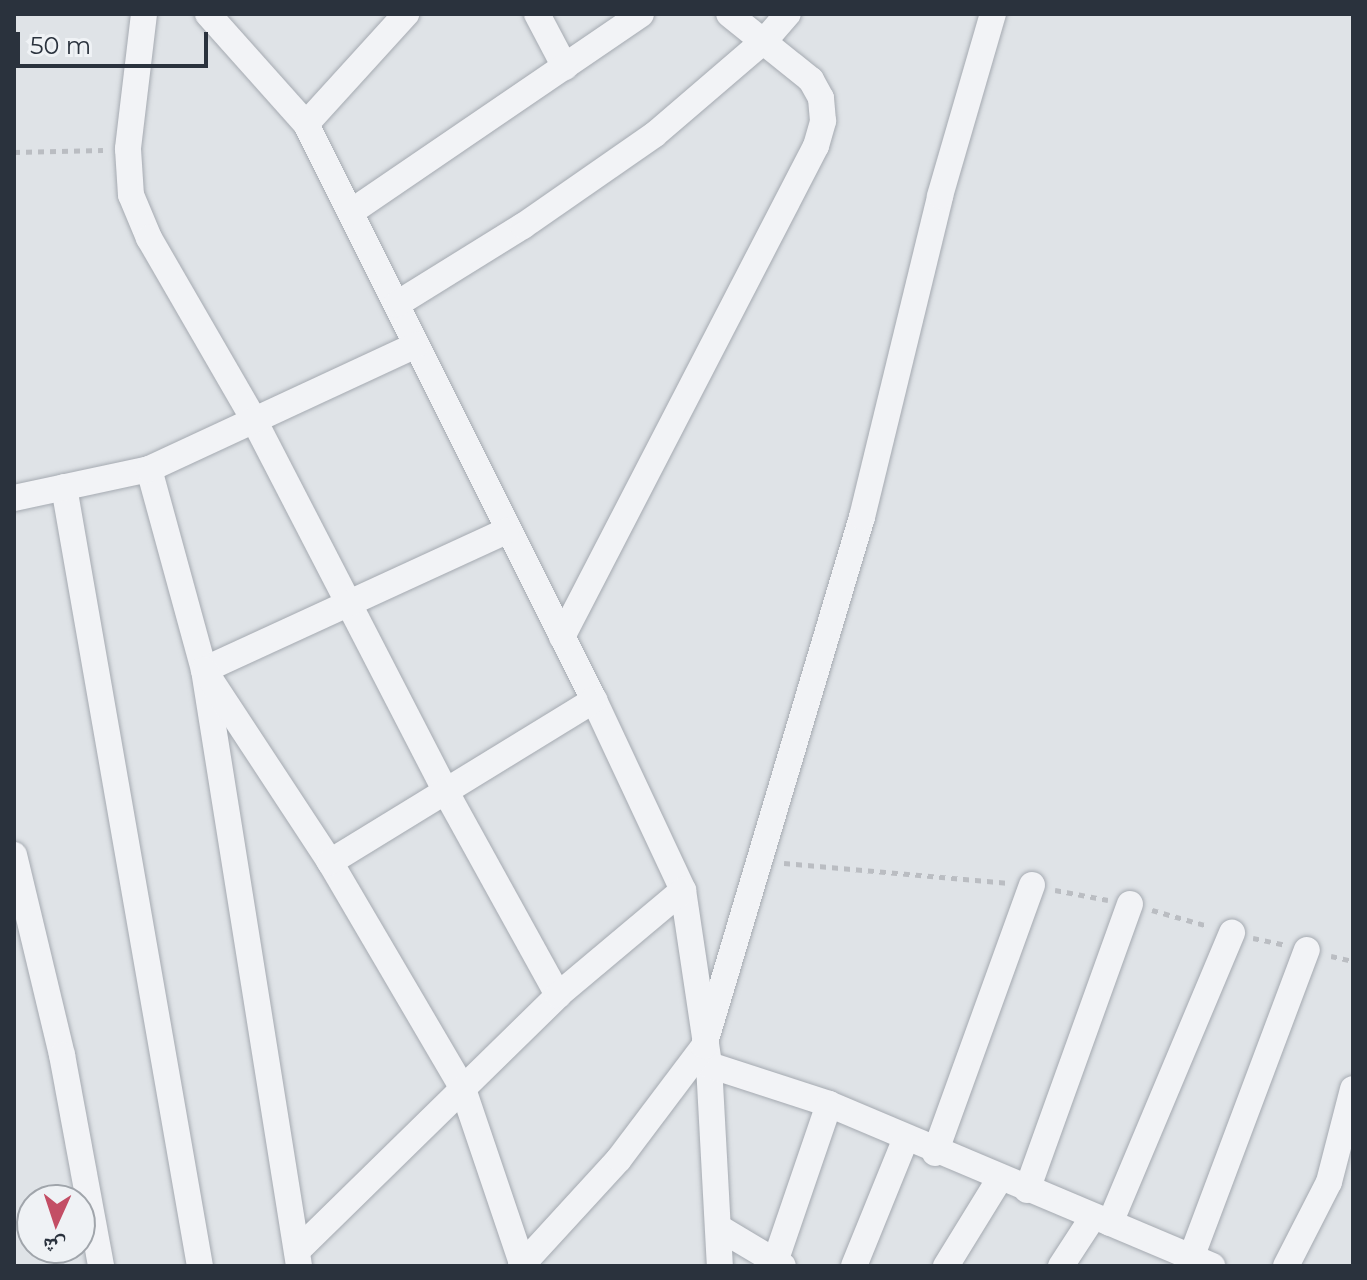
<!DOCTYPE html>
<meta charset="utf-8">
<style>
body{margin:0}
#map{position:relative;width:1367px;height:1280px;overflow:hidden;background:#dfe3e7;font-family:Montserrat,"Noto Naskh Arabic",sans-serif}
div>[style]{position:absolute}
.path>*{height:5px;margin-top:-2.5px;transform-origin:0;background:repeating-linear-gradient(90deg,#babdc2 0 6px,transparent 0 12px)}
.roads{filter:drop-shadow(0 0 2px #a5aab1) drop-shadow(0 0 2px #a5aab1)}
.street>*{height:26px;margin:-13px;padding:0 13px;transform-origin:13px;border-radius:13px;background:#f2f3f6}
span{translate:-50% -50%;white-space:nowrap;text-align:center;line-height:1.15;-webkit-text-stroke:8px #eff2f5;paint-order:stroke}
.frame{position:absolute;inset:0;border:16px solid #2a323d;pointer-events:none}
.north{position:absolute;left:16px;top:1184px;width:80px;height:80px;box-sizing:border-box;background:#eff2f5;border:2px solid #a0a5ab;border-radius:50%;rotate:183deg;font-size:22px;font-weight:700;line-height:32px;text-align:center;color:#2a323d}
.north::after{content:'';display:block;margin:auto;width:28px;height:36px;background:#c34e65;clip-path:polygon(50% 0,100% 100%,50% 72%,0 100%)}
.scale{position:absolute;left:16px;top:32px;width:192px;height:36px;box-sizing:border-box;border:4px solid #2a323d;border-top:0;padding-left:10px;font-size:24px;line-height:28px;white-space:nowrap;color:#2a323d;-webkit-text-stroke:6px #eff2f5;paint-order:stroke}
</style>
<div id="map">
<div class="path">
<i style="left:14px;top:152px;width:89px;rotate:-1.3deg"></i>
<i style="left:784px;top:863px;width:226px;rotate:5.1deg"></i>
<i style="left:1055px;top:890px;width:54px;rotate:10.7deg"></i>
<i style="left:1152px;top:910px;width:58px;rotate:15.9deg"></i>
<i style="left:1253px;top:938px;width:34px;rotate:12deg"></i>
<i style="left:1331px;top:956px;width:23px;rotate:13deg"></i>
</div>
<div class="roads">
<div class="street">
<i style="left:144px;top:14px;width:136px;rotate:96.8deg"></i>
<i style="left:128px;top:149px;width:46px;rotate:86.3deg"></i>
<i style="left:131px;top:195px;width:47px;rotate:67.3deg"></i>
<i style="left:149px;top:238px;width:210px;rotate:60deg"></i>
<i style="left:254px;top:420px;width:421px;rotate:62.7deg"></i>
<i style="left:447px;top:794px;width:230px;rotate:61.1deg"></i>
<i style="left:208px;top:14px;width:147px;rotate:48.3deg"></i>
<i style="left:306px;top:124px;width:644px;rotate:63.43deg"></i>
<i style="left:594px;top:700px;width:210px;rotate:64.9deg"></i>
<i style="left:683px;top:890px;width:177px;rotate:81.5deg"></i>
<i style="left:709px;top:1065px;width:201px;rotate:86.9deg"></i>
<i style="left:537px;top:14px;width:60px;rotate:62.2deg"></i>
<i style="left:306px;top:124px;width:149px;rotate:-47.7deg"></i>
<i style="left:351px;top:212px;width:351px;rotate:-34.3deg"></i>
<i style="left:397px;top:304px;width:148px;rotate:-31.8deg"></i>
<i style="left:523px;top:226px;width:160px;rotate:-34.8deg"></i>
<i style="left:654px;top:135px;width:148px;rotate:-40.6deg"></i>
<i style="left:766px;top:39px;width:33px;rotate:-49deg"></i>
<i style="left:149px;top:469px;width:208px;rotate:74.7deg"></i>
<i style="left:204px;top:670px;width:604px;rotate:80.94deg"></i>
<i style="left:64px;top:487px;width:791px;rotate:80.1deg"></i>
<i style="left:14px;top:498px;width:138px;rotate:-12.1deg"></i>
<i style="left:149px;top:469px;width:294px;rotate:-24.9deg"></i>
<i style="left:506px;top:531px;width:332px;rotate:155.3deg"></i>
<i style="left:204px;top:670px;width:230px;rotate:56.7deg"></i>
<i style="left:330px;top:862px;width:263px;rotate:59.6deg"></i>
<i style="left:463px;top:1089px;width:187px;rotate:71.3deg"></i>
<i style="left:562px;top:637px;width:553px;rotate:-62.65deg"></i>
<i style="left:816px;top:146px;width:26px;rotate:-74deg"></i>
<i style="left:823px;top:121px;width:23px;rotate:-95deg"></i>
<i style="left:821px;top:98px;width:21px;rotate:-119deg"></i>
<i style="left:811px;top:80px;width:105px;rotate:-141.2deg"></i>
<i style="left:14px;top:855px;width:206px;rotate:76.5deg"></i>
<i style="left:62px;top:1055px;width:215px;rotate:79.5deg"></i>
<i style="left:330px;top:862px;width:310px;rotate:-31.5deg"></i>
<i style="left:709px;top:1065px;width:126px;rotate:18deg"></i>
<i style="left:829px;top:1104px;width:416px;rotate:22.9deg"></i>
<i style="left:935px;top:1153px;width:285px;rotate:-70.1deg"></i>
<i style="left:1027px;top:1190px;width:304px;rotate:-70.2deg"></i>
<i style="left:1110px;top:1223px;width:315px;rotate:-67.2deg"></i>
<i style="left:721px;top:1229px;width:72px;rotate:30.8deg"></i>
<i style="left:297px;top:1251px;width:366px;rotate:-44.4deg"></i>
<i style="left:558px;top:995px;width:163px;rotate:-40deg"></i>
<i style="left:1191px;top:1258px;width:329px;rotate:-69.4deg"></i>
<i style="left:775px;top:1262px;width:167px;rotate:-71.1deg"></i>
<i style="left:521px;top:1266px;width:145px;rotate:-47.5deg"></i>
<i style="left:619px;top:1159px;width:141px;rotate:-53deg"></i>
<i style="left:704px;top:1046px;width:552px;rotate:-73.37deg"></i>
<i style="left:862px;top:517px;width:330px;rotate:-76.3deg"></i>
<i style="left:940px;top:196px;width:190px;rotate:-73.8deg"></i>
<i style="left:854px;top:1266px;width:138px;rotate:-67.9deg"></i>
<i style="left:946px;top:1266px;width:101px;rotate:-58.4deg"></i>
<i style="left:1061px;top:1266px;width:59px;rotate:-56.9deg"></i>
<i style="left:1286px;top:1266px;width:94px;rotate:-62.9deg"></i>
<i style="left:1329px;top:1182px;width:96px;rotate:-75.5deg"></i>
</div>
</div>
<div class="frame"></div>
<div class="north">ش</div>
<div class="scale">50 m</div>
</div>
